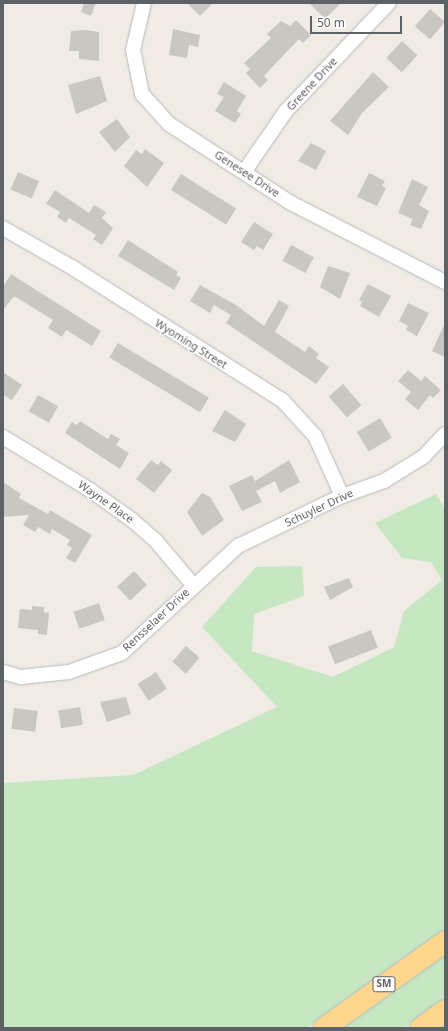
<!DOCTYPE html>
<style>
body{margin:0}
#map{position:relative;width:448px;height:1031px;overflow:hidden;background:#f0ece5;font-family:"Noto Sans",sans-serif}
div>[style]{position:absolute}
.green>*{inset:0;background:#c6e7c2}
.building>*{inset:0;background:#cac7c2;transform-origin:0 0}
.roads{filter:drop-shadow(0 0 1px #b6b8bc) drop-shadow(0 0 1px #b6b8bc)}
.minor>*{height:14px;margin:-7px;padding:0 7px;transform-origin:7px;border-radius:7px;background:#fff}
.highway>*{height:21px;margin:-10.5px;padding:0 10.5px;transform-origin:10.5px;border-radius:10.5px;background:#fed68e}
span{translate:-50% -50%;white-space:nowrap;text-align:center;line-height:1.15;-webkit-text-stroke:3px #fff;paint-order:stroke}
.shield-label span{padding:1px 3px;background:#fff;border:1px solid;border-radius:3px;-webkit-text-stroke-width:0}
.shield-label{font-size:10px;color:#5d6266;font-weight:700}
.street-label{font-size:11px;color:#5d6266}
.frame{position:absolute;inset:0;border:4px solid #5d6266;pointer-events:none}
.scale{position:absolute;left:310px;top:16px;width:92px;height:18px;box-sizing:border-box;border:2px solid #5d6266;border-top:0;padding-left:5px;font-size:12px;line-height:14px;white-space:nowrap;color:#5d6266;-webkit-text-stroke:3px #fff;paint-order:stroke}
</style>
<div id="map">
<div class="green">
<i style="clip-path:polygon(436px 494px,445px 508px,445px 929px,409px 958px,307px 1028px,3px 1028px,3px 783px,133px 775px,277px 707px,202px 627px,256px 567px,302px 566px,304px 596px,254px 614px,252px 651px,333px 677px,394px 647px,404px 611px,442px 580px,431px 562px,402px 558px,375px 523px)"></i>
<i style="clip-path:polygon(445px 950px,445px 1001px,441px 1004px,404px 1028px,334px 1028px)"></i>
</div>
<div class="building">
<i style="clip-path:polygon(84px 3px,96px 3px,91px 16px,81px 12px)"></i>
<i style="clip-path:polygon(187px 3px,213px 3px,200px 16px)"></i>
<i style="clip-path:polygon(309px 3px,341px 3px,325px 19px)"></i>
<i style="left:430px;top:9px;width:20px;height:23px;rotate:41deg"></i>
<i style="clip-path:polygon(296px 20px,311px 35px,303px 43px,299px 39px,275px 64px,264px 76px,268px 80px,260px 88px,246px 73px,250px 69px,244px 63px,271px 38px,267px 34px,281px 21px,290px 26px)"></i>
<i style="clip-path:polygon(173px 29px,200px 35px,198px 47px,189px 45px,187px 58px,169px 55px)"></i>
<i style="clip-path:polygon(86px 30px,99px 32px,99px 61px,79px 59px,79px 51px,69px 51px,71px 31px)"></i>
<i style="left:402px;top:41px;width:21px;height:23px;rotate:43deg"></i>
<i style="clip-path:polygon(373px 72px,389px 87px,362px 113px,348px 135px,330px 121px)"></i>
<i style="clip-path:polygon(100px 76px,107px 101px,76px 114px,68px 85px)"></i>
<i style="clip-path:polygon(224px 82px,246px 96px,237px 111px,241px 114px,235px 123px,215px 111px,224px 97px,217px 94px)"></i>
<i style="clip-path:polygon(117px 119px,130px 137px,115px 152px,99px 132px)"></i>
<i style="clip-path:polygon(311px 143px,326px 151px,316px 170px,298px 161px)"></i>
<i style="clip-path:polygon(145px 149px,164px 163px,147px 187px,124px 166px,136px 150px,142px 154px)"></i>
<i style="left:18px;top:172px;width:23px;height:19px;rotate:23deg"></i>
<i style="clip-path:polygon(369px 173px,385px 181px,382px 186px,386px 188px,377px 206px,357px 197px)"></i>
<i style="left:181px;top:174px;width:65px;height:19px;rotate:32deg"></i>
<i style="clip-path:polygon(412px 179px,428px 187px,419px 205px,429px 211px,421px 229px,410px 225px,413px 219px,398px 213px)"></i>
<i style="clip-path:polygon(55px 190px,89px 213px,94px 205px,106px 212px,102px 218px,113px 228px,102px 245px,93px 239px,96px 235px,69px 218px,66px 223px,57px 217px,60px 212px,46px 204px)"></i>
<i style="clip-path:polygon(254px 222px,273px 234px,263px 250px,257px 246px,254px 250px,241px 242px)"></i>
<i style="clip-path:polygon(128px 240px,178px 272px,176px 275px,181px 278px,174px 290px,118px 256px)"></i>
<i style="left:291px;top:245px;width:26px;height:18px;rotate:28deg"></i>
<i style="clip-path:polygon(328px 266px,350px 273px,340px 299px,320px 287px)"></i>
<i style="clip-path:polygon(11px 274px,101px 331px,92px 346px,66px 330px,62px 337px,48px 328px,53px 320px,14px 296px,3px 310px,3px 287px)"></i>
<i style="clip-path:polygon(368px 284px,391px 296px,379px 317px,360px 306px,362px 302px,359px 300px)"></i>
<i style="clip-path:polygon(200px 285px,236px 305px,264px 326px,279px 300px,289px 306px,275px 332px,305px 352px,309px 346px,319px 354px,316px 358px,329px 367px,316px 384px,226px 323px,231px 315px,214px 305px,210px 313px,190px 301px)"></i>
<i style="clip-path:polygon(408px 303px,429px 313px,417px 336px,406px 330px,408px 326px,399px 321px)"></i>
<i style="clip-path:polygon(445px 323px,445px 357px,432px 351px)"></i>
<i style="left:118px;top:343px;width:106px;height:17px;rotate:31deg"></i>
<i style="clip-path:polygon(408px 370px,421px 381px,425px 376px,441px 390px,433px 398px,430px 395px,418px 410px,405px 399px,411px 392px,398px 381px)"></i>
<i style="clip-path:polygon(3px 372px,22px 385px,12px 400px,3px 395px)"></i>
<i style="left:343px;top:384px;width:28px;height:19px;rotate:49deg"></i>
<i style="left:38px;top:395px;width:23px;height:19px;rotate:29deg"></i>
<i style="clip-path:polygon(225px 410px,246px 424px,235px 442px,212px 431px)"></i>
<i style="left:380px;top:418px;width:23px;height:27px;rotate:59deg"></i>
<i style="clip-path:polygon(80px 421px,108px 439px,111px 434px,120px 439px,116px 445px,129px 453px,120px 469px,65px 433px,72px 422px,77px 425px)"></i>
<i style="clip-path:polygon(151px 460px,158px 465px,161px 461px,172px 470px,154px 493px,136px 479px)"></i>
<i style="clip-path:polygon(289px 460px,300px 482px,280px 493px,275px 481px,256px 491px,262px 502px,242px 511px,229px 486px,252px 475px,255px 481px)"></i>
<i style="clip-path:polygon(3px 482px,21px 494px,19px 498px,48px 514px,50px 510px,92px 535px,75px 563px,66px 558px,72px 548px,67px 545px,70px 540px,52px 529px,50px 534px,38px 527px,35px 532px,23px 525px,29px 515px,3px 517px)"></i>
<i style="clip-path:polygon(202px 493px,210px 497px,224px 520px,202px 536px,187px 512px)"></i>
<i style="left:134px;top:571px;width:19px;height:23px;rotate:47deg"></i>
<i style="clip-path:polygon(349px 578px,353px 587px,330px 600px,324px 587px)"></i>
<i style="left:99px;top:603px;width:18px;height:27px;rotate:71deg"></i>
<i style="clip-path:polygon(32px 606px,44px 607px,44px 612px,49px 613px,47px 635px,38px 634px,38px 630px,18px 628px,20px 609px,32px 610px)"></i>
<i style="left:371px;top:630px;width:19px;height:46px;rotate:69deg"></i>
<i style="left:186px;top:646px;width:18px;height:21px;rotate:41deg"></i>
<i style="left:156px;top:672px;width:20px;height:22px;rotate:57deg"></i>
<i style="clip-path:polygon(126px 697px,131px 714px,107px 722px,100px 702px)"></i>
<i style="left:80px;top:707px;width:18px;height:22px;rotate:81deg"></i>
<i style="left:14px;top:708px;width:24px;height:21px;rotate:7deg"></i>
</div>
<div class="roads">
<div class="minor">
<i style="left:144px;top:3px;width:48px;rotate:103.2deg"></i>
<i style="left:133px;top:50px;width:45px;rotate:78.4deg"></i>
<i style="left:142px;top:94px;width:40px;rotate:48deg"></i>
<i style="left:169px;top:124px;width:145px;rotate:32.9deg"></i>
<i style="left:291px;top:203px;width:173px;rotate:27.2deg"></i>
<i style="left:244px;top:172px;width:74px;rotate:-55.5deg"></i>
<i style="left:286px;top:111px;width:149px;rotate:-46.4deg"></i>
<i style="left:3px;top:228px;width:81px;rotate:29.7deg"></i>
<i style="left:73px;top:268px;width:249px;rotate:32.3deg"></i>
<i style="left:283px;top:401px;width:47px;rotate:47.6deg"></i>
<i style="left:315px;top:436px;width:66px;rotate:65.8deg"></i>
<i style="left:3px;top:437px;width:102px;rotate:31.3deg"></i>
<i style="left:90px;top:490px;width:52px;rotate:35.5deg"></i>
<i style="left:132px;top:520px;width:32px;rotate:41deg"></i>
<i style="left:156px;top:541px;width:57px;rotate:49.9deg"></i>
<i style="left:3px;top:672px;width:19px;rotate:16deg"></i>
<i style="left:21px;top:677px;width:48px;rotate:-5.9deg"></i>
<i style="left:69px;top:672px;width:56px;rotate:-19.7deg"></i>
<i style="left:122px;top:653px;width:158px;rotate:-42.7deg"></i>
<i style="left:238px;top:546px;width:115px;rotate:-25.7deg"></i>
<i style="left:342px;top:496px;width:45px;rotate:-19.7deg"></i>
<i style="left:384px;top:481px;width:46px;rotate:-31.6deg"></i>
<i style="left:423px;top:457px;width:32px;rotate:-46deg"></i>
</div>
<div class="highway">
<i style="left:323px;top:1028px;width:150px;rotate:-35.5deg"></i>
<i style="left:420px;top:1028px;width:31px;rotate:-36deg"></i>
</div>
</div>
<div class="shield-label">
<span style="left:384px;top:984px">SM</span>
</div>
<div class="street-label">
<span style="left:312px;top:84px;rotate:-47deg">Greene Drive</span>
<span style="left:247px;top:174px;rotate:33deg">Genesee Drive</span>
<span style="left:191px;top:344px;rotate:32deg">Wyoming Street</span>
<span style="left:106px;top:502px;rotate:35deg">Wayne Place</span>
<span style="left:319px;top:508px;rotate:-25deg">Schuyler Drive</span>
<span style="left:156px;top:620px;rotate:-43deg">Rensselaer Drive</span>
</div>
<div class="frame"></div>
<div class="scale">50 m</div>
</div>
